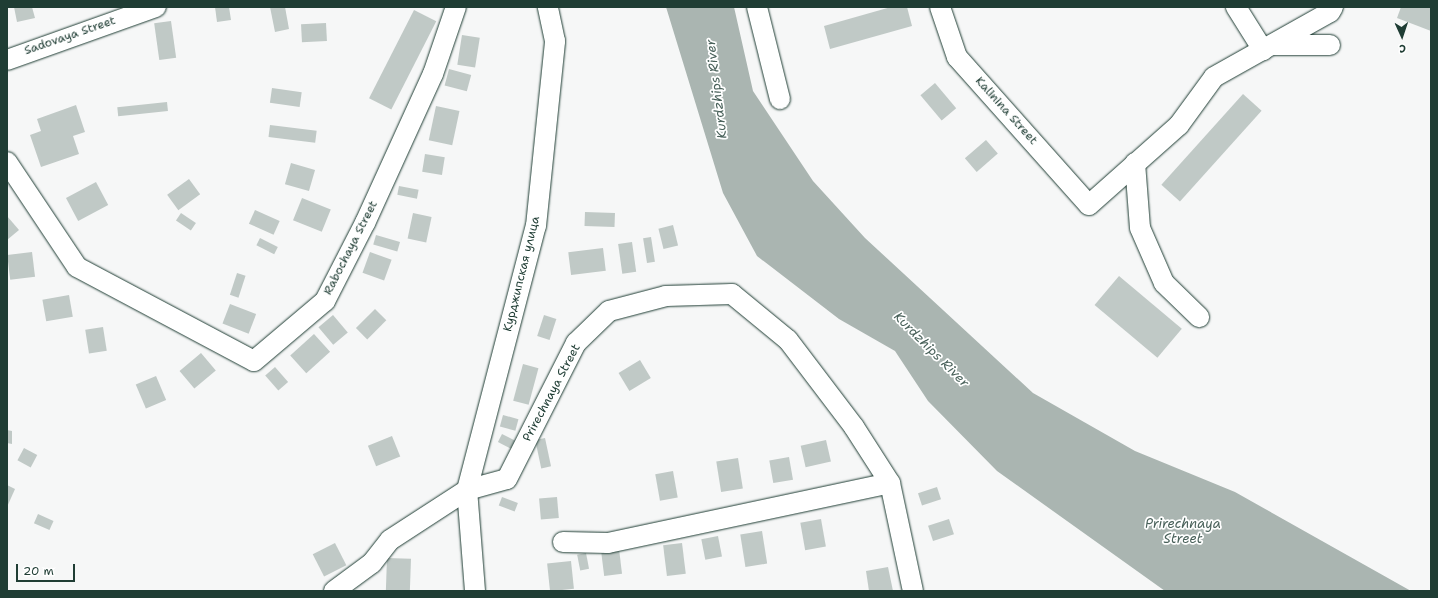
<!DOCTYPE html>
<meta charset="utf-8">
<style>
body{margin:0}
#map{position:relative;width:1438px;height:598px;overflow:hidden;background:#f6f7f7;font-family:"Shantell Sans",sans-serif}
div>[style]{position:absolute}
.water>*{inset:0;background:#aab5b1}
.building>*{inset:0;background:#c0c9c6;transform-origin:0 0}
.roads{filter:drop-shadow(0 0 1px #1f3d34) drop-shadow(0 0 1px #1f3d34)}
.minor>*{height:20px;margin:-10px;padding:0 10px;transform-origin:10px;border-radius:10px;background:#fff}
span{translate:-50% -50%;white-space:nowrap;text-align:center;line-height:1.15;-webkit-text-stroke:3.5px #fff;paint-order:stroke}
.street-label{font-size:12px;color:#1f3d34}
.water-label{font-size:13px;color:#49615a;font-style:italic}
.frame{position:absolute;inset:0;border:8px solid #1f3d34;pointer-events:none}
.north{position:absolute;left:1382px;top:16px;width:40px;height:40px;-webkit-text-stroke:3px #fff;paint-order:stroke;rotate:177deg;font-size:11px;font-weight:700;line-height:16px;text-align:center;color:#1f3d34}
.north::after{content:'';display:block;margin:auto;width:14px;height:18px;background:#1f3d34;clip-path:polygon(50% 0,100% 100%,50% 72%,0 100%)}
.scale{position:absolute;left:16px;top:564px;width:59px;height:18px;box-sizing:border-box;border:2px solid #1f3d34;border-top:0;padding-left:5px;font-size:12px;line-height:14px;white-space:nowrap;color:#1f3d34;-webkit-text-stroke:3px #fff;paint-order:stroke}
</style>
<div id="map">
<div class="water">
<i style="clip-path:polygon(666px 7px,734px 7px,753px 91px,813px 181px,865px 238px,1033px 393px,1135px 451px,1235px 492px,1411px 591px,1165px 591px,997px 471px,928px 401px,895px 351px,839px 319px,757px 256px,723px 193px)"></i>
</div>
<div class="building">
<i style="clip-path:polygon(14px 7px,32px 7px,35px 18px,17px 22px)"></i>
<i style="clip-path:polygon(215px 7px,229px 7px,231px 20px,217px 22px)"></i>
<i style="clip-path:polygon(270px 7px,285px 7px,289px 29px,275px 32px)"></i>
<i style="clip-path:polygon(891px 7px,907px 7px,912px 26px,830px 49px,824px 26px)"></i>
<i style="clip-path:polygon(1401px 7px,1431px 7px,1431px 31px,1397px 18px)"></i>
<i style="left:414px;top:10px;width:25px;height:99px;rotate:27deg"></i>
<i style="left:171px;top:21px;width:37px;height:17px;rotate:82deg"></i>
<i style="left:326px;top:23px;width:18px;height:25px;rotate:87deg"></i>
<i style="left:462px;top:35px;width:18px;height:30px;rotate:9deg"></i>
<i style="left:449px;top:69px;width:23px;height:17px;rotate:15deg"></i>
<i style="left:935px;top:83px;width:33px;height:19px;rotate:50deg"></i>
<i style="left:272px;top:88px;width:30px;height:15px;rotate:8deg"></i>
<i style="left:1243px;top:94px;width:25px;height:122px;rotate:42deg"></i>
<i style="left:167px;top:102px;width:9px;height:50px;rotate:84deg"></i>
<i style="clip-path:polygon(76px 105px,85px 132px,73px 136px,79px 154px,41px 167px,30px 135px,41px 131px,37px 119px)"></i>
<i style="left:436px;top:106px;width:24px;height:35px;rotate:12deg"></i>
<i style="left:270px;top:125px;width:47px;height:12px;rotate:7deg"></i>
<i style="left:986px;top:140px;width:18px;height:28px;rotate:49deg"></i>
<i style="left:425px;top:154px;width:20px;height:18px;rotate:9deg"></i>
<i style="left:291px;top:163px;width:25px;height:22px;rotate:16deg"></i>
<i style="left:189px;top:179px;width:19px;height:27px;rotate:54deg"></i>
<i style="left:96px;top:182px;width:26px;height:34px;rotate:62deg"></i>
<i style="left:399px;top:186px;width:20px;height:9px;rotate:11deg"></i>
<i style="left:302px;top:198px;width:31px;height:24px;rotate:22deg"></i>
<i style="left:255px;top:210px;width:27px;height:15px;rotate:24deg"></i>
<i style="left:585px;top:212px;width:30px;height:14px;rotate:2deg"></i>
<i style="left:181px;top:213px;width:18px;height:9px;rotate:34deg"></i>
<i style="left:413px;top:213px;width:19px;height:26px;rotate:12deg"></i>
<i style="clip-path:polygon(7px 216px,19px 230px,7px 240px)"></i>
<i style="left:673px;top:225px;width:21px;height:15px;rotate:76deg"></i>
<i style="left:376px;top:235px;width:25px;height:10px;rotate:16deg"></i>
<i style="left:651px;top:237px;width:25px;height:8px;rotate:81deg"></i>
<i style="left:260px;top:238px;width:20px;height:8px;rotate:27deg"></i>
<i style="left:632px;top:242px;width:30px;height:14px;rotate:82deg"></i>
<i style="left:603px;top:248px;width:23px;height:35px;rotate:83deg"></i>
<i style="left:32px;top:252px;width:25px;height:25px;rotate:83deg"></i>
<i style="left:370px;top:252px;width:23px;height:22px;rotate:20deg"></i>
<i style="left:237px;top:273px;width:9px;height:23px;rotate:18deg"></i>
<i style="left:1119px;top:276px;width:82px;height:38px;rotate:40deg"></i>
<i style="left:69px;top:295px;width:22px;height:27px;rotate:80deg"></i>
<i style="left:230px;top:304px;width:28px;height:21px;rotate:21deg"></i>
<i style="left:375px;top:309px;width:16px;height:27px;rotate:45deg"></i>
<i style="left:333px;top:315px;width:23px;height:19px;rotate:50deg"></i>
<i style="left:544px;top:315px;width:13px;height:22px;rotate:18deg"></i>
<i style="left:103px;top:327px;width:24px;height:18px;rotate:81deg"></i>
<i style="left:314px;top:334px;width:24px;height:32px;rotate:48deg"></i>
<i style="left:201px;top:353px;width:23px;height:28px;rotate:50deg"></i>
<i style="left:640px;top:360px;width:21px;height:25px;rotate:59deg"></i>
<i style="left:523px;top:364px;width:16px;height:38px;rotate:15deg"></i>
<i style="left:275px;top:367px;width:20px;height:13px;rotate:49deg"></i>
<i style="left:156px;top:376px;width:26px;height:22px;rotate:67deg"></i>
<i style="left:503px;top:415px;width:16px;height:12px;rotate:15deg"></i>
<i style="clip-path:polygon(7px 430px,12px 431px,12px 444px,7px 443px)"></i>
<i style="left:502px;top:434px;width:16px;height:9px;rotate:27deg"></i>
<i style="left:392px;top:436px;width:22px;height:26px;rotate:68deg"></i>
<i style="left:545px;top:438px;width:29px;height:10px;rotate:78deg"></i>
<i style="left:826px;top:440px;width:22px;height:26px;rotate:77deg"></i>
<i style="left:24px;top:448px;width:15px;height:14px;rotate:28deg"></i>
<i style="left:789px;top:457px;width:23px;height:20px;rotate:80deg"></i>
<i style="left:738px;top:458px;width:31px;height:22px;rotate:81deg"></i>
<i style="left:673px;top:471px;width:27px;height:18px;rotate:80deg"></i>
<i style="clip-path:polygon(7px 485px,15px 489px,7px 507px)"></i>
<i style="left:937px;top:487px;width:13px;height:20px;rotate:72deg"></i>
<i style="left:502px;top:497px;width:17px;height:9px;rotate:21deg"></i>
<i style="left:557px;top:497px;width:21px;height:18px;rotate:85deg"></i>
<i style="left:38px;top:514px;width:17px;height:10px;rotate:24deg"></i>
<i style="left:821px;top:519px;width:28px;height:21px;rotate:80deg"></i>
<i style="left:949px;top:519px;width:16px;height:22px;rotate:72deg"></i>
<i style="left:762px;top:531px;width:33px;height:22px;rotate:81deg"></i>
<i style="left:718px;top:536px;width:21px;height:17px;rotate:79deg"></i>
<i style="left:335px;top:543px;width:25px;height:25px;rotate:63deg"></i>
<i style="left:682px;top:543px;width:31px;height:19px;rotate:83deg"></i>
<i style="left:619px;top:549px;width:25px;height:18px;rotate:83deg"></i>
<i style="left:586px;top:553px;width:16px;height:9px;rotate:79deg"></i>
<i style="left:387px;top:558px;width:24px;height:33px;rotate:2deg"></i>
<i style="left:571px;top:561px;width:28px;height:24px;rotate:84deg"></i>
<i style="clip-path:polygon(888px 567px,893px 591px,869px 591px,866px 571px)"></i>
</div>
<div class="roads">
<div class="minor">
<i style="left:757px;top:7px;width:95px;rotate:76deg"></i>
<i style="left:940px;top:7px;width:53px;rotate:71.2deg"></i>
<i style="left:957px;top:57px;width:198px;rotate:48.3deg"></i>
<i style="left:1089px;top:205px;width:120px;rotate:-41.6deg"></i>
<i style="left:1179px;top:125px;width:59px;rotate:-53.9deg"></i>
<i style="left:1214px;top:77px;width:133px;rotate:-29.3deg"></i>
<i style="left:1330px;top:12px;width:6px;rotate:-59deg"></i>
<i style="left:1236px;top:7px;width:51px;rotate:57.9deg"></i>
<i style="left:1274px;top:45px;width:56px"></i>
<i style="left:7px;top:60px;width:158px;rotate:-19.6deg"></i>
<i style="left:7px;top:162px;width:126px;rotate:56.3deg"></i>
<i style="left:77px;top:267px;width:200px;rotate:28deg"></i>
<i style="left:254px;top:361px;width:93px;rotate:-40.2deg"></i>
<i style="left:325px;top:301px;width:88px;rotate:-62.9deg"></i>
<i style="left:365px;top:223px;width:164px;rotate:-65.5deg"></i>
<i style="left:433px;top:74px;width:71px;rotate:-71.1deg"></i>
<i style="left:1135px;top:163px;width:65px;rotate:85.6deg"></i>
<i style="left:1140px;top:228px;width:60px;rotate:66.4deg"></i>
<i style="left:1164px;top:283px;width:49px;rotate:44.2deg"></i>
<i style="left:563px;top:542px;width:45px;rotate:1.3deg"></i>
<i style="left:608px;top:543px;width:288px;rotate:-12deg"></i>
<i style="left:334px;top:591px;width:47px;rotate:-36.4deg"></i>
<i style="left:372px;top:563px;width:29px;rotate:-52deg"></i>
<i style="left:390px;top:540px;width:92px;rotate:-33deg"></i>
<i style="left:467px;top:490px;width:41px;rotate:-15.4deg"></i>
<i style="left:507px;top:479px;width:153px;rotate:-63.1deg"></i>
<i style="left:576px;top:343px;width:46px;rotate:-44.1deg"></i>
<i style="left:609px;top:311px;width:59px;rotate:-14.7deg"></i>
<i style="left:666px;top:296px;width:66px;rotate:-1.7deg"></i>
<i style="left:732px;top:294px;width:72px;rotate:39.4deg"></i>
<i style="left:788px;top:340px;width:109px;rotate:52.8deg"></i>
<i style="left:854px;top:427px;width:67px;rotate:57.3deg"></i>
<i style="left:890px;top:483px;width:110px;rotate:78deg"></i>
<i style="left:475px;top:591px;width:101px;rotate:-94.5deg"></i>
<i style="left:467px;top:490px;width:273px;rotate:-75.4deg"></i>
<i style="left:536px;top:226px;width:186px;rotate:-84.1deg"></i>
<i style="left:555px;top:41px;width:35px;rotate:-102deg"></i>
</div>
</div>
<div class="street-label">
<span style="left:70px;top:36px;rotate:-19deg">Sadovaya Street</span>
<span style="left:1006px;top:111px;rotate:48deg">Kalinina Street</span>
<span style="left:351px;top:248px;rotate:-63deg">Rabochaya Street</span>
<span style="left:522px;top:274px;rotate:-76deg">Курджипская улица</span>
<span style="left:552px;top:393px;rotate:-62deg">Prirechnaya Street</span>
</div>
<div class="water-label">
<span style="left:717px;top:89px;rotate:-97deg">Kurdzhips River</span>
<span style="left:931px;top:350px;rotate:45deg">Kurdzhips River</span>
<span style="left:1183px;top:532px">Prirechnaya<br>Street</span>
</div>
<div class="frame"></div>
<div class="north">С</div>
<div class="scale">20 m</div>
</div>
